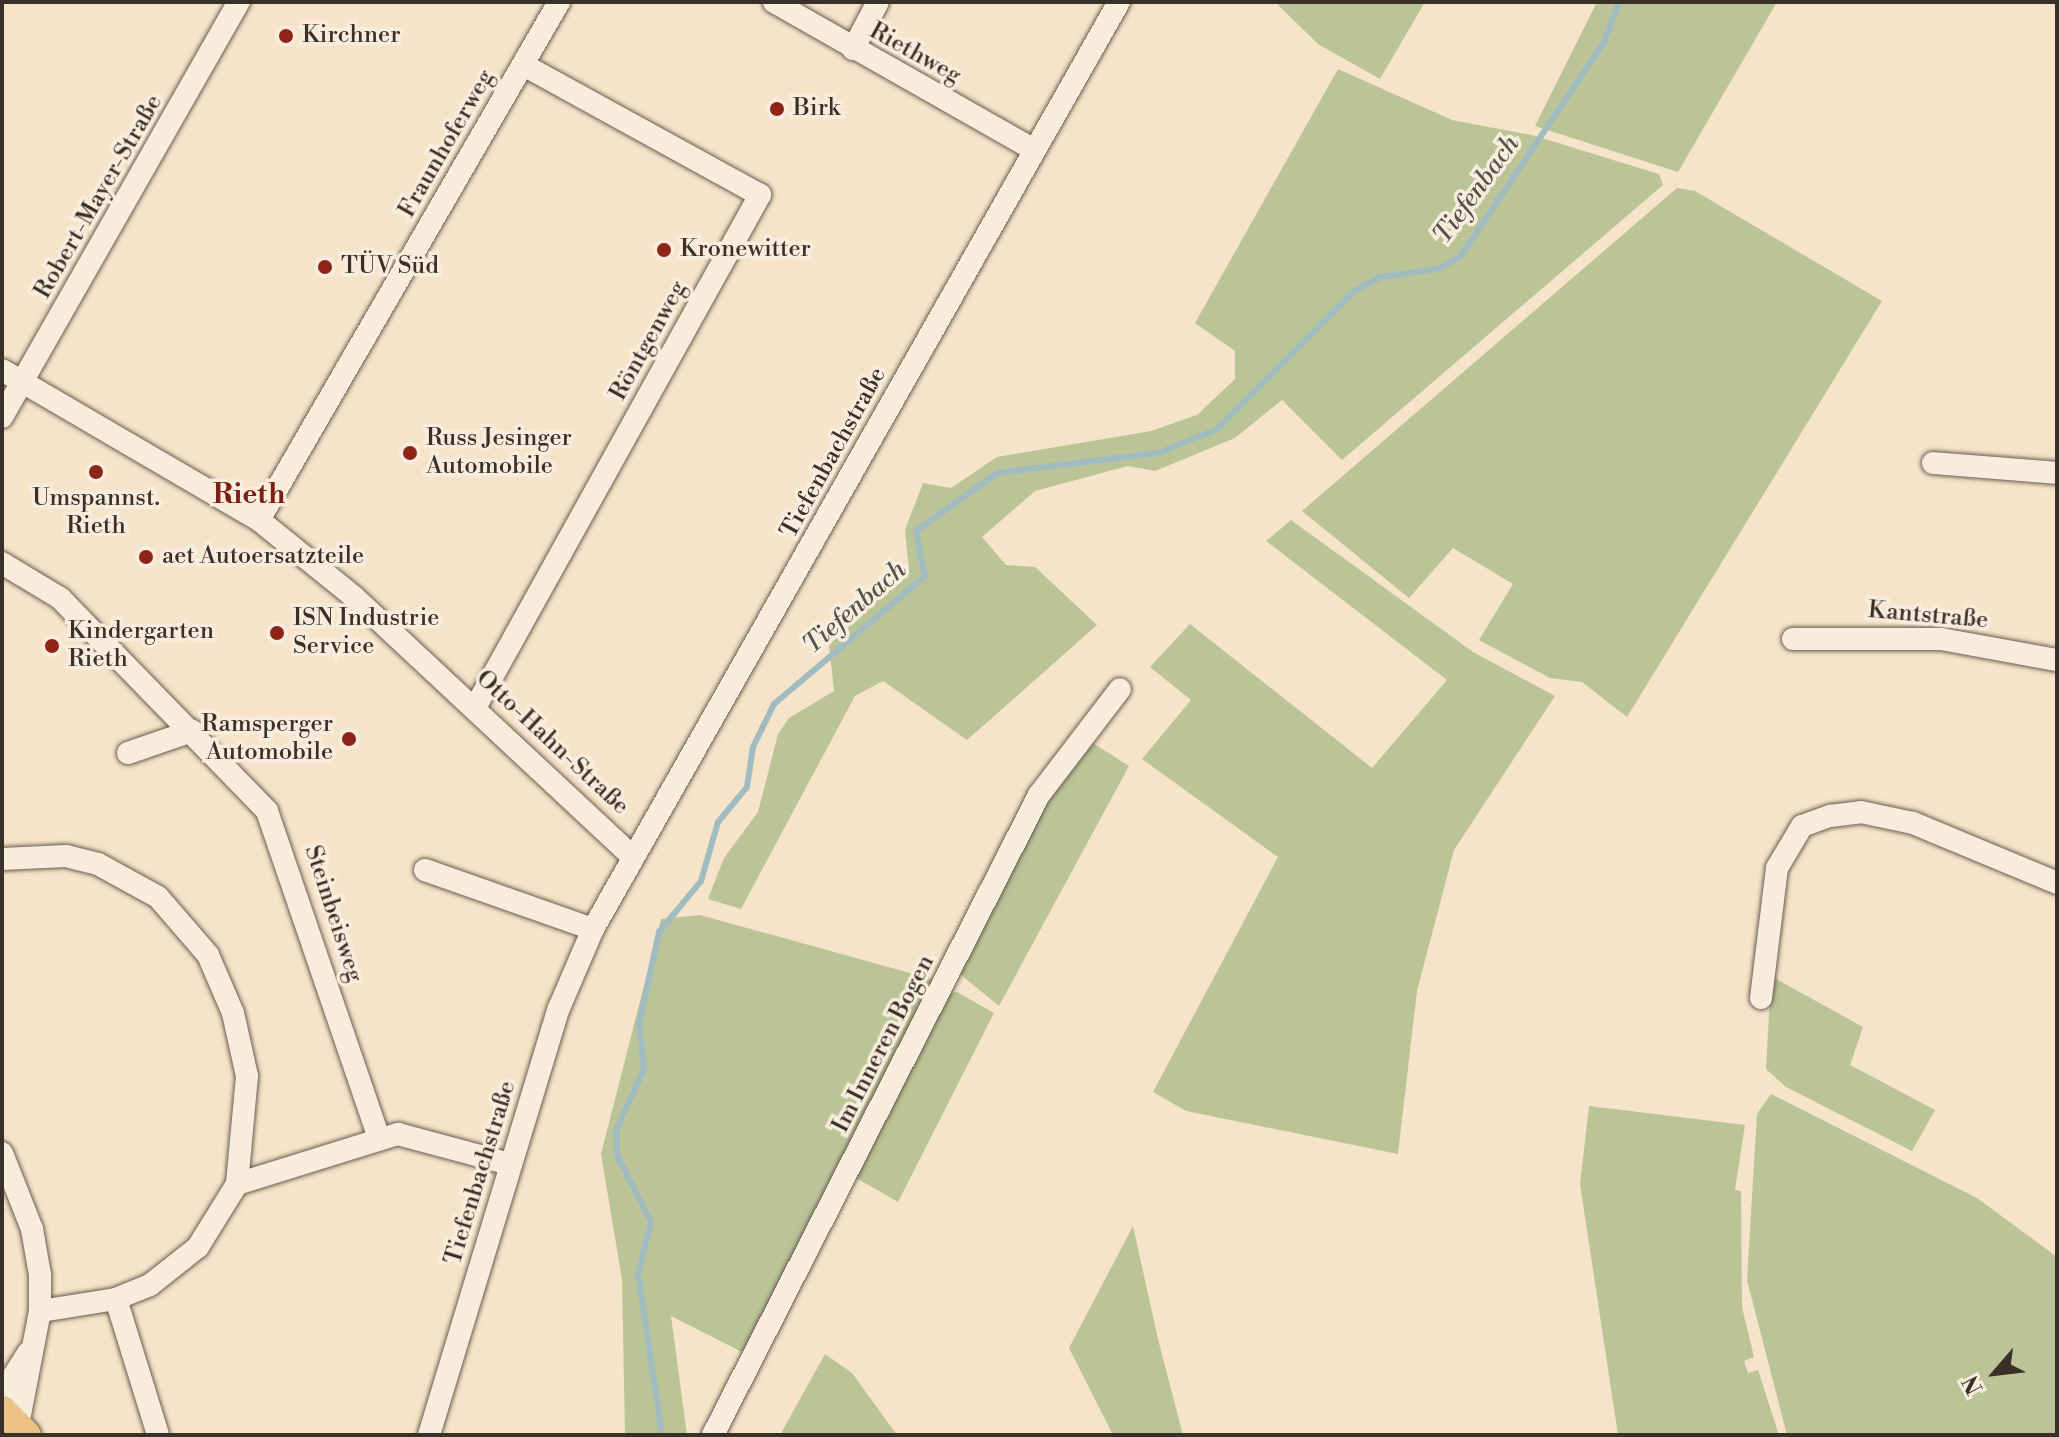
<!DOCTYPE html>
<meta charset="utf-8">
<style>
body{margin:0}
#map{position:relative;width:2059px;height:1437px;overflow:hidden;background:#f5e4c9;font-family:"Libre Bodoni",serif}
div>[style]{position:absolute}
.green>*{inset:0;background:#bbc497}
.stream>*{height:6px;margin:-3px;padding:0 3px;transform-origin:3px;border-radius:3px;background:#a1bcc1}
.roads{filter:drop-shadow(0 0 2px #6a5d50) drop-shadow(0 0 2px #6a5d50)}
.minor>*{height:22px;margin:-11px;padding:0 11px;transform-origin:11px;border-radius:11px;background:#f8eddc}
.major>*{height:28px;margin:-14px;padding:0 14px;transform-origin:14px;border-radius:14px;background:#eac284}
.dots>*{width:22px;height:22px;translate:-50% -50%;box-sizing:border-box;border:4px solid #f8eddc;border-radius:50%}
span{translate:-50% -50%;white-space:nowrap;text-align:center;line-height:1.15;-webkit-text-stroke:7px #f8eddc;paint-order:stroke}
.poi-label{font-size:24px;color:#3b3028}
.left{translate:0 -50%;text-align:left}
.right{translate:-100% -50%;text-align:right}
.street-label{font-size:24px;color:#3b3028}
.water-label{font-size:26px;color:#54534e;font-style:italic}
.quarter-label{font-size:28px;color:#7a1f14;font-weight:700}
.frame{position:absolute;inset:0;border:4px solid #3b3028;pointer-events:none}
.north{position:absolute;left:1955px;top:1333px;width:80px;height:80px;-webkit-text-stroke:6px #f8eddc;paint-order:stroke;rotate:242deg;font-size:22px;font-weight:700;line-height:32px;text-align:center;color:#3b3028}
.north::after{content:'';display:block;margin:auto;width:28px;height:36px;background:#3b3028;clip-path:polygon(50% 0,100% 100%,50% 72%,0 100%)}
</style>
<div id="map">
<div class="green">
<i style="clip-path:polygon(1275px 2px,1425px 2px,1380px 79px,1318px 44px)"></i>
<i style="clip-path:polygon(1597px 2px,1777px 2px,1678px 172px,1535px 126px)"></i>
<i style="clip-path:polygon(1338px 69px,1452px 120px,1532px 135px,1659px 174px,1663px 185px,1342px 460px,1282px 400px,1235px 438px,1155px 471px,1128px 466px,1035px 491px,982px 537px,1006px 565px,1035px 567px,1097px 625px,967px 740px,883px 681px,855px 696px,741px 909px,708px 899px,724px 858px,758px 812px,778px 734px,789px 718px,834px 691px,829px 645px,909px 570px,905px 530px,923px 483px,951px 488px,997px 457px,1151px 431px,1197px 415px,1235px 379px,1235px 351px,1195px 323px)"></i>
<i style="clip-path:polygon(1677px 188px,1695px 191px,1882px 301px,1627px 717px,1582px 682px,1550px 678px,1479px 640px,1513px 584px,1453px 548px,1409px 598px,1302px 511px)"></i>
<i style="clip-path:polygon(1291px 520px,1473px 652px,1555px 696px,1454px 850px,1417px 991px,1398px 1154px,1186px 1111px,1153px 1092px,1278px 857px,1142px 759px,1191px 700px,1150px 667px,1190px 624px,1372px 768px,1447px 680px,1266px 541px)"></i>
<i style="clip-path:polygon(1085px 738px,1129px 766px,999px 1006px,960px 974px,1055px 778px)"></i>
<i style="clip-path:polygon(700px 915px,939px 981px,744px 1353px,671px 1316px,687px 1435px,625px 1435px,622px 1279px,601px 1154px,661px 919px)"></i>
<i style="clip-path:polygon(1771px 976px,1863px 1027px,1850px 1065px,1935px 1110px,1912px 1151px,1786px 1087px,1766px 1069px)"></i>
<i style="clip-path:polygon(957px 992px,994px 1013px,898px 1202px,851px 1175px,949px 993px)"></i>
<i style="clip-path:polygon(1771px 1094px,1977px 1198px,2057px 1257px,2057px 1435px,1787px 1435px,1747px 1280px,1757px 1114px)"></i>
<i style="clip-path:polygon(1589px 1106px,1745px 1125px,1735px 1190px,1741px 1191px,1742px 1307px,1754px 1357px,1744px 1361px,1748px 1373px,1758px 1370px,1779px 1435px,1618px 1435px,1580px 1184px)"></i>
<i style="clip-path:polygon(1133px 1226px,1158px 1339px,1183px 1435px,1113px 1435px,1069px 1348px)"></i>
<i style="clip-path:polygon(825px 1354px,852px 1373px,897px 1435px,780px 1435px)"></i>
</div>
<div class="stream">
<i style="left:662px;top:1435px;width:164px;rotate:-98.4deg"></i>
<i style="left:638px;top:1273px;width:53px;rotate:-75.7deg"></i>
<i style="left:651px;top:1222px;width:75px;rotate:-116.9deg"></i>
<i style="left:617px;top:1155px;width:27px;rotate:-90deg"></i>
<i style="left:617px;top:1128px;width:65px;rotate:-65.4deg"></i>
<i style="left:644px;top:1069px;width:45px;rotate:-96.3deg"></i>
<i style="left:639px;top:1024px;width:94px;rotate:-77.7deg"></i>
<i style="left:659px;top:932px;width:66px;rotate:-50.5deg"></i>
<i style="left:701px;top:881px;width:61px;rotate:-73.9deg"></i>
<i style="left:718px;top:822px;width:45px;rotate:-50.4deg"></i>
<i style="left:747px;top:787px;width:40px;rotate:-81.5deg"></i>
<i style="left:753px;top:747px;width:48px;rotate:-64deg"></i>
<i style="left:774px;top:704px;width:198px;rotate:-40.3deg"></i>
<i style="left:925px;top:576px;width:46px;rotate:-101.3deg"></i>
<i style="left:916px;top:531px;width:100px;rotate:-35.6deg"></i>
<i style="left:997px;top:473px;width:162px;rotate:-7.1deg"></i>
<i style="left:1158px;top:453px;width:64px;rotate:-22.1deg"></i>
<i style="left:1217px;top:429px;width:194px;rotate:-45.2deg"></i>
<i style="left:1354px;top:291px;width:30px;rotate:-28deg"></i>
<i style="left:1380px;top:277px;width:59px;rotate:-7.9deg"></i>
<i style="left:1438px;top:269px;width:25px;rotate:-29deg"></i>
<i style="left:1460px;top:257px;width:259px;rotate:-56.2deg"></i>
<i style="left:1604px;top:42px;width:43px;rotate:-69.4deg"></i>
</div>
<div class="roads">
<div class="minor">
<i style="left:774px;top:2px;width:298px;rotate:29.6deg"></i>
<i style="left:853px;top:49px;width:53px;rotate:-62deg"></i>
<i style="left:2px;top:370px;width:298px;rotate:30.3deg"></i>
<i style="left:259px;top:520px;width:121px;rotate:39deg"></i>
<i style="left:353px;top:596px;width:381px;rotate:43deg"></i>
<i style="left:2px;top:417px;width:478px;rotate:-60.3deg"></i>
<i style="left:1933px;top:463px;width:124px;rotate:4.6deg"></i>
<i style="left:259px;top:520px;width:599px;rotate:-59.92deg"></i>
<i style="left:2px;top:563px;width:68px;rotate:31.1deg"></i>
<i style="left:60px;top:598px;width:297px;rotate:45.8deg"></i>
<i style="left:267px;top:811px;width:347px;rotate:71.1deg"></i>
<i style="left:1793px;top:639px;width:148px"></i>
<i style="left:1941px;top:639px;width:118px;rotate:10.3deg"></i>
<i style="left:476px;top:706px;width:585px;rotate:-60.94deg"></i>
<i style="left:760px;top:195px;width:269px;rotate:-151.2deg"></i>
<i style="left:128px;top:753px;width:68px;rotate:-19deg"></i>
<i style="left:2px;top:859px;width:64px;rotate:-2.7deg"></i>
<i style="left:66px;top:856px;width:33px;rotate:14deg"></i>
<i style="left:98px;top:864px;width:68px;rotate:28.8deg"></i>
<i style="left:158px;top:897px;width:77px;rotate:49.2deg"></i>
<i style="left:208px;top:955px;width:63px;rotate:66.7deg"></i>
<i style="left:233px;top:1013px;width:65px;rotate:77.5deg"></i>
<i style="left:247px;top:1076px;width:108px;rotate:95.3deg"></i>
<i style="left:237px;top:1184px;width:74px;rotate:121.8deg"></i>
<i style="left:198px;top:1247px;width:61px;rotate:141.6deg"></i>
<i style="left:150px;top:1285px;width:37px;rotate:158deg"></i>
<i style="left:116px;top:1299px;width:77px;rotate:171deg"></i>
<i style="left:425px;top:870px;width:178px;rotate:19.4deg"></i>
<i style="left:1761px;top:998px;width:131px;rotate:-83deg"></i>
<i style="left:1777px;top:868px;width:49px;rotate:-59.2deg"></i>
<i style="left:1802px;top:826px;width:30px;rotate:-20deg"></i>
<i style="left:1830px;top:816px;width:31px;rotate:-7deg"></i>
<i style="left:1861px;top:812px;width:53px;rotate:11.9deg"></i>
<i style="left:1913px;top:823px;width:156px;rotate:22.6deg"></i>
<i style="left:2px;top:1153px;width:82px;rotate:68.5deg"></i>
<i style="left:32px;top:1229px;width:47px;rotate:80.1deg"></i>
<i style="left:40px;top:1275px;width:36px;rotate:90deg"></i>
<i style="left:40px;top:1311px;width:111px;rotate:100.9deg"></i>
<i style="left:237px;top:1184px;width:169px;rotate:-17.3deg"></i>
<i style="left:398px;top:1134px;width:116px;rotate:15deg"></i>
<i style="left:116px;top:1299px;width:142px;rotate:72.8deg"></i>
<i style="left:2px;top:1394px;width:49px;rotate:-57.6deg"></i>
<i style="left:429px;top:1435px;width:446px;rotate:-73.1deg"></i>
<i style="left:559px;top:1008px;width:86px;rotate:-66.7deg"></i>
<i style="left:593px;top:929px;width:1066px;rotate:-60.43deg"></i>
<i style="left:713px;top:1435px;width:718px;rotate:-63.01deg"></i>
<i style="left:1039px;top:795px;width:133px;rotate:-52.6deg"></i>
</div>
<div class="major">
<i style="left:2px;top:1410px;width:35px;rotate:45deg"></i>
</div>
</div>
<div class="dots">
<i style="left:286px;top:36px;background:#8f2418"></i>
<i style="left:777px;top:109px;background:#8f2418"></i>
<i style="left:664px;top:250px;background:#8f2418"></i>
<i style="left:325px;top:267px;background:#8f2418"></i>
<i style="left:410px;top:453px;background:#8f2418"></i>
<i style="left:96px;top:472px;background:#8f2418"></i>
<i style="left:146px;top:557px;background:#8f2418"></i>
<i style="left:277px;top:633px;background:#8f2418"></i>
<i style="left:52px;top:646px;background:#8f2418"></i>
<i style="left:349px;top:739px;background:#8f2418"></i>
</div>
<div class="poi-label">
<span class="left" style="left:302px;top:36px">Kirchner</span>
<span class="left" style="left:793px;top:109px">Birk</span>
<span class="left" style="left:680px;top:250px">Kronewitter</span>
<span class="left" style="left:341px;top:267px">TÜV Süd</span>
<span class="left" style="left:426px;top:453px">Russ Jesinger<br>Automobile</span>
<span style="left:96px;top:513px">Umspannst.<br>Rieth</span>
<span class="left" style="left:162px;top:557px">aet Autoersatzteile</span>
<span class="left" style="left:293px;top:633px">ISN Industrie<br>Service</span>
<span class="left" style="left:68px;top:646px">Kindergarten<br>Rieth</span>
<span class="right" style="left:333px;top:739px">Ramsperger<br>Automobile</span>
</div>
<div class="street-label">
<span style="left:915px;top:54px;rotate:29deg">Riethweg</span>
<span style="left:447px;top:144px;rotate:-60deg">Fraunhoferweg</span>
<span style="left:99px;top:197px;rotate:-60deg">Robert-Mayer-Straße</span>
<span style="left:649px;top:341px;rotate:-61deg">Röntgenweg</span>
<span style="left:834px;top:453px;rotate:-61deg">Tiefenbachstraße</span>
<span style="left:1928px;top:616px;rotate:5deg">Kantstraße</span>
<span style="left:552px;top:743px;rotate:43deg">Otto-Hahn-Straße</span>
<span style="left:333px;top:914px;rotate:72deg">Steinbeisweg</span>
<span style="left:884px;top:1044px;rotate:-63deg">Im Inneren Bogen</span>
<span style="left:481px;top:1173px;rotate:-73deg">Tiefenbachstraße</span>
</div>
<div class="water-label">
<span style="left:1477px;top:190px;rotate:-54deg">Tiefenbach</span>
<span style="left:855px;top:608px;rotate:-41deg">Tiefenbach</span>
</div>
<div class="quarter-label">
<span style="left:249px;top:495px">Rieth</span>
</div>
<div class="frame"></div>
<div class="north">N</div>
</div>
